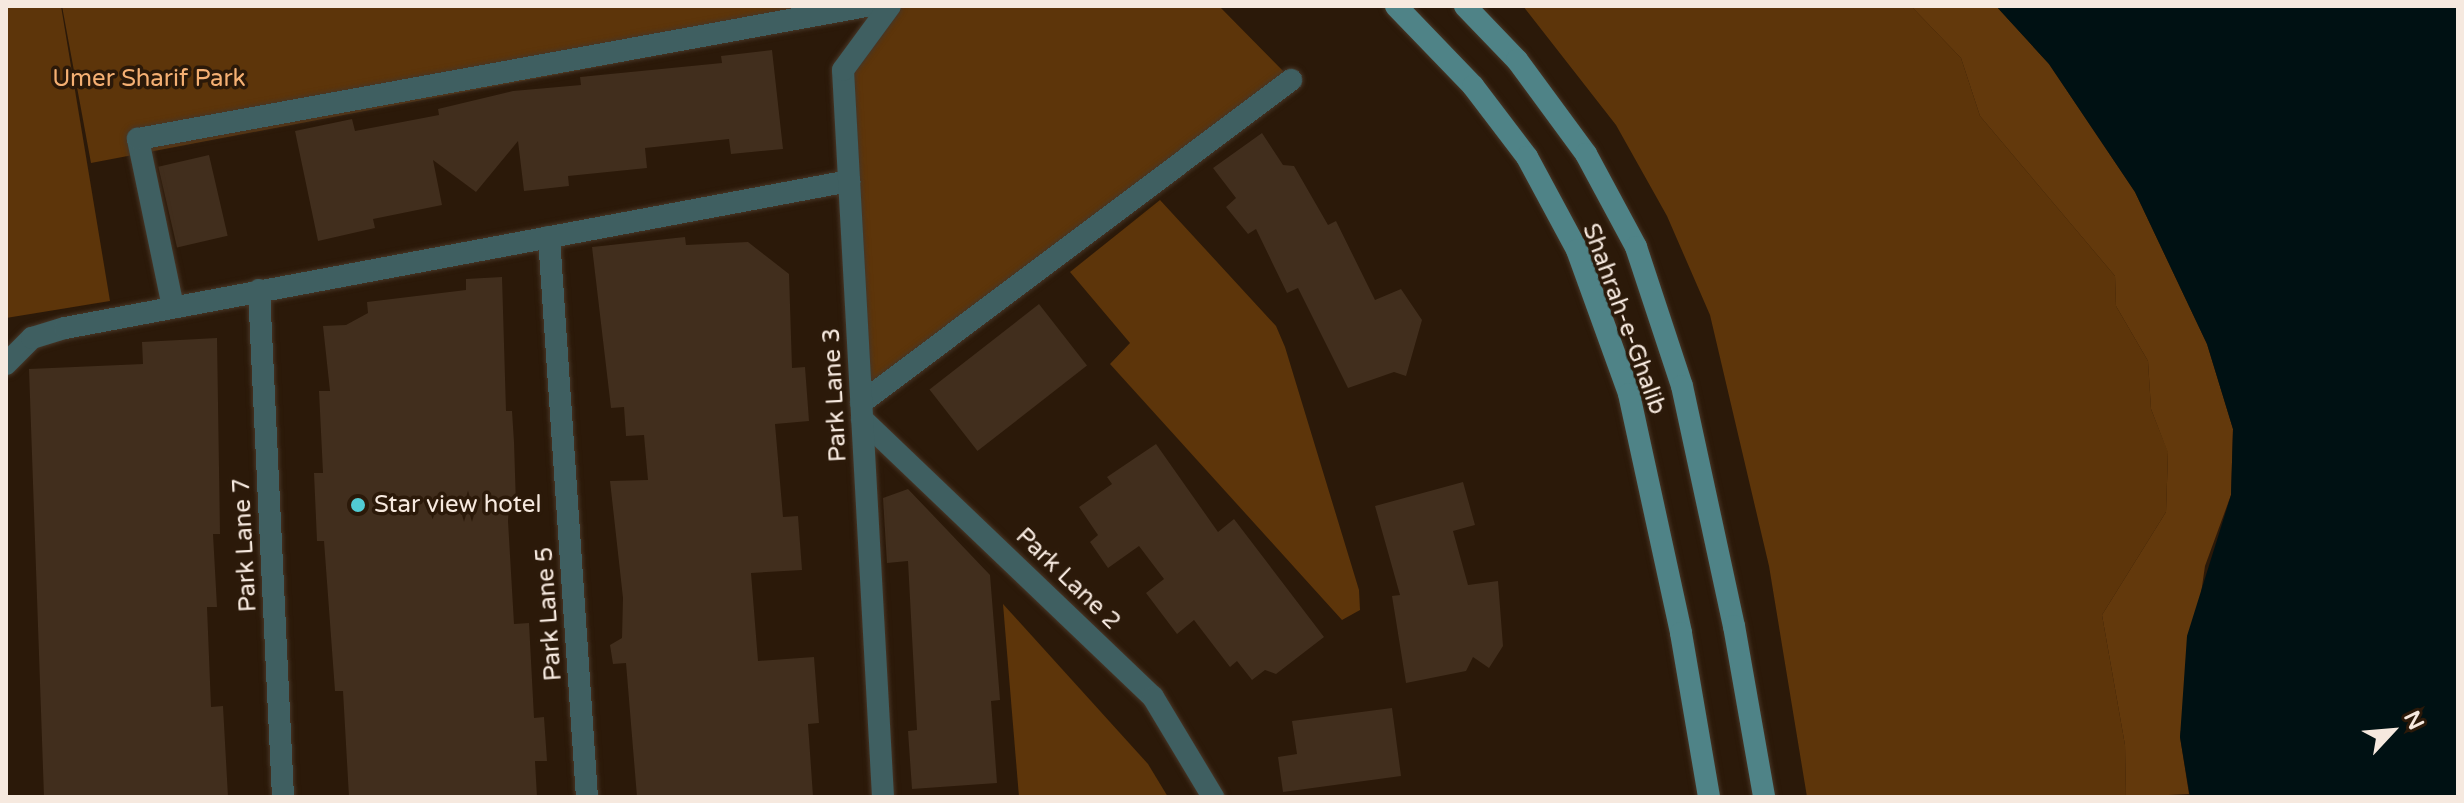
<!DOCTYPE html>
<style>
body{margin:0}
#map{position:relative;width:2464px;height:803px;overflow:hidden;background:#2b1909;font-family:"Varela Round",sans-serif}
div>[style]{position:absolute}
.green>*{inset:0;background:#5d350a}
.forest>*{inset:0;background:#63390c}
.water>*{inset:0;background:#001113}
.building>*{inset:0;background:#412e1d;transform-origin:0 0}
.roads{filter:drop-shadow(0 0 2px #473627) drop-shadow(0 0 2px #473627)}
.minor>*{height:22px;margin:-11px;padding:0 11px;transform-origin:11px;border-radius:11px;background:#3f5f61}
.secondary>*{height:22px;margin:-11px;padding:0 11px;transform-origin:11px;border-radius:11px;background:#4f8387}
.dots>*{width:22px;height:22px;translate:-50% -50%;box-sizing:border-box;border:4px solid #2b1909;border-radius:50%}
span{translate:-50% -50%;white-space:nowrap;text-align:center;line-height:1.15;-webkit-text-stroke:7px #2b1909;paint-order:stroke}
.park-label{font-size:24px;color:#f5b073}
.street-label{font-size:24px;color:#f6e9df}
.poi-label{font-size:24px;color:#f6e9df}
.left{translate:0 -50%;text-align:left}
.frame{position:absolute;inset:0;border:8px solid #f6e9df;pointer-events:none}
.north{position:absolute;left:2352px;top:691px;width:80px;height:80px;-webkit-text-stroke:6px #2b1909;paint-order:stroke;rotate:64deg;font-size:22px;font-weight:700;line-height:32px;text-align:center;color:#f6e9df}
.north::after{content:'';display:block;margin:auto;width:28px;height:36px;background:#f6e9df;clip-path:polygon(50% 0,100% 100%,50% 72%,0 100%)}
</style>
<div id="map">
<div class="green">
<i style="clip-path:polygon(6px 6px,61px 6px,110px 301px,6px 318px)"></i>
<i style="clip-path:polygon(62px 6px,1219px 6px,1284px 72px,861px 394px,843px 70px,885px 12px,91px 163px)"></i>
<i style="clip-path:polygon(1523px 6px,1911px 6px,1961px 58px,1980px 116px,2115px 276px,2116px 306px,2148px 361px,2151px 409px,2168px 452px,2166px 512px,2102px 615px,2125px 745px,2126px 797px,1807px 797px,1769px 566px,1710px 315px,1667px 216px,1616px 125px)"></i>
<i style="clip-path:polygon(1160px 200px,1276px 326px,1285px 347px,1359px 590px,1360px 610px,1342px 620px,1110px 364px,1130px 343px,1070px 272px)"></i>
<i style="clip-path:polygon(1003px 604px,1148px 764px,1168px 797px,1019px 797px)"></i>
</div>
<div class="forest">
<i style="clip-path:polygon(1911px 6px,1996px 6px,2049px 64px,2135px 192px,2207px 344px,2233px 429px,2231px 495px,2205px 566px,2180px 737px,2189px 794px,2126px 797px,2125px 745px,2102px 615px,2166px 512px,2168px 453px,2151px 409px,2148px 361px,2116px 306px,2115px 276px,1980px 116px,1961px 58px)"></i>
</div>
<div class="water">
<i style="clip-path:polygon(1996px 6px,2458px 6px,2458px 797px,2190px 797px,2180px 737px,2187px 636px,2231px 495px,2233px 429px,2207px 344px,2135px 192px,2049px 64px)"></i>
</div>
<div class="building">
<i style="clip-path:polygon(772px 50px,783px 149px,731px 154px,729px 139px,645px 148px,647px 168px,568px 176px,569px 186px,524px 191px,518px 141px,476px 192px,433px 160px,442px 205px,373px 219px,375px 228px,318px 241px,295px 131px,352px 119px,355px 131px,439px 115px,438px 109px,513px 91px,581px 85px,580px 77px,722px 63px,721px 56px)"></i>
<i style="clip-path:polygon(1262px 133px,1283px 165px,1294px 166px,1328px 225px,1336px 221px,1375px 300px,1401px 289px,1422px 320px,1406px 376px,1394px 372px,1348px 388px,1298px 288px,1287px 293px,1256px 229px,1248px 234px,1226px 207px,1236px 198px,1213px 168px)"></i>
<i style="left:209px;top:155px;width:83px;height:52px;rotate:77deg"></i>
<i style="clip-path:polygon(685px 237px,686px 245px,748px 242px,789px 274px,792px 368px,805px 367px,809px 421px,775px 424px,783px 517px,798px 516px,802px 570px,751px 573px,758px 661px,814px 657px,819px 723px,808px 724px,813px 796px,637px 797px,626px 663px,613px 664px,610px 645px,622px 638px,623px 598px,610px 481px,648px 480px,644px 435px,626px 436px,624px 407px,611px 408px,592px 247px)"></i>
<i style="clip-path:polygon(502px 277px,506px 411px,512px 411px,514px 442px,516px 505px,509px 505px,508px 521px,514px 624px,529px 623px,534px 718px,544px 717px,547px 761px,535px 761px,537px 797px,349px 797px,343px 691px,335px 691px,324px 541px,317px 541px,314px 473px,323px 473px,319px 391px,330px 391px,323px 326px,346px 325px,368px 313px,367px 302px,466px 290px,466px 279px)"></i>
<i style="left:1039px;top:304px;width:78px;height:139px;rotate:52deg"></i>
<i style="clip-path:polygon(217px 338px,220px 534px,213px 534px,217px 607px,207px 607px,211px 707px,223px 706px,228px 797px,44px 797px,29px 369px,143px 364px,142px 342px)"></i>
<i style="clip-path:polygon(1156px 444px,1218px 532px,1234px 519px,1324px 637px,1276px 674px,1265px 670px,1252px 680px,1237px 661px,1230px 667px,1194px 620px,1177px 634px,1146px 593px,1164px 579px,1139px 546px,1108px 568px,1090px 542px,1098px 535px,1079px 507px,1112px 484px,1107px 477px)"></i>
<i style="clip-path:polygon(1463px 482px,1475px 525px,1453px 531px,1468px 585px,1498px 581px,1503px 646px,1489px 668px,1473px 657px,1466px 671px,1406px 683px,1392px 596px,1400px 595px,1375px 506px)"></i>
<i style="clip-path:polygon(908px 489px,990px 575px,1000px 700px,991px 701px,997px 783px,912px 789px,908px 731px,917px 730px,908px 561px,887px 563px,883px 498px)"></i>
<i style="clip-path:polygon(1392px 708px,1401px 776px,1283px 792px,1278px 757px,1297px 754px,1292px 721px)"></i>
</div>
<div class="roads">
<div class="minor">
<i style="left:549px;top:237px;width:561px;rotate:86.12deg"></i>
<i style="left:259px;top:290px;width:508px;rotate:87.29deg"></i>
<i style="left:173px;top:307px;width:172px;rotate:-101.8deg"></i>
<i style="left:138px;top:139px;width:740px;rotate:-10.35deg"></i>
<i style="left:6px;top:364px;width:37px;rotate:-45deg"></i>
<i style="left:32px;top:338px;width:34px;rotate:-17deg"></i>
<i style="left:65px;top:328px;width:798px;rotate:-10.62deg"></i>
<i style="left:861px;top:403px;width:538px;rotate:-36.91deg"></i>
<i style="left:862px;top:419px;width:402px;rotate:43.7deg"></i>
<i style="left:1153px;top:697px;width:117px;rotate:59deg"></i>
<i style="left:883px;top:797px;width:728px;rotate:-93.15deg"></i>
<i style="left:843px;top:70px;width:79px;rotate:-53.7deg"></i>
</div>
<div class="secondary">
<i style="left:1396px;top:6px;width:111px;rotate:46.1deg"></i>
<i style="left:1473px;top:86px;width:89px;rotate:52.7deg"></i>
<i style="left:1527px;top:157px;width:106px;rotate:61.7deg"></i>
<i style="left:1577px;top:250px;width:153px;rotate:70.1deg"></i>
<i style="left:1629px;top:394px;width:245px;rotate:77.7deg"></i>
<i style="left:1681px;top:633px;width:166px;rotate:80.3deg"></i>
<i style="left:1465px;top:6px;width:75px;rotate:46.1deg"></i>
<i style="left:1517px;top:60px;width:117px;rotate:53.7deg"></i>
<i style="left:1586px;top:154px;width:106px;rotate:61.7deg"></i>
<i style="left:1636px;top:247px;width:146px;rotate:71.7deg"></i>
<i style="left:1682px;top:386px;width:246px;rotate:77.8deg"></i>
<i style="left:1734px;top:626px;width:174px;rotate:80deg"></i>
</div>
</div>
<div class="dots">
<i style="left:358px;top:505px;background:#51ccd4"></i>
</div>
<div class="park-label">
<span style="left:149px;top:79px">Umer Sharif Park</span>
</div>
<div class="street-label">
<span style="left:1624px;top:319px;rotate:70deg">Shahrah-e-Ghalib</span>
<span style="left:835px;top:395px;rotate:-93deg">Park Lane 3</span>
<span style="left:245px;top:545px;rotate:-93deg">Park Lane 7</span>
<span style="left:1068px;top:579px;rotate:44deg">Park Lane 2</span>
<span style="left:549px;top:614px;rotate:-94deg">Park Lane 5</span>
</div>
<div class="poi-label">
<span class="left" style="left:374px;top:505px">Star view hotel</span>
</div>
<div class="frame"></div>
<div class="north">N</div>
</div>
